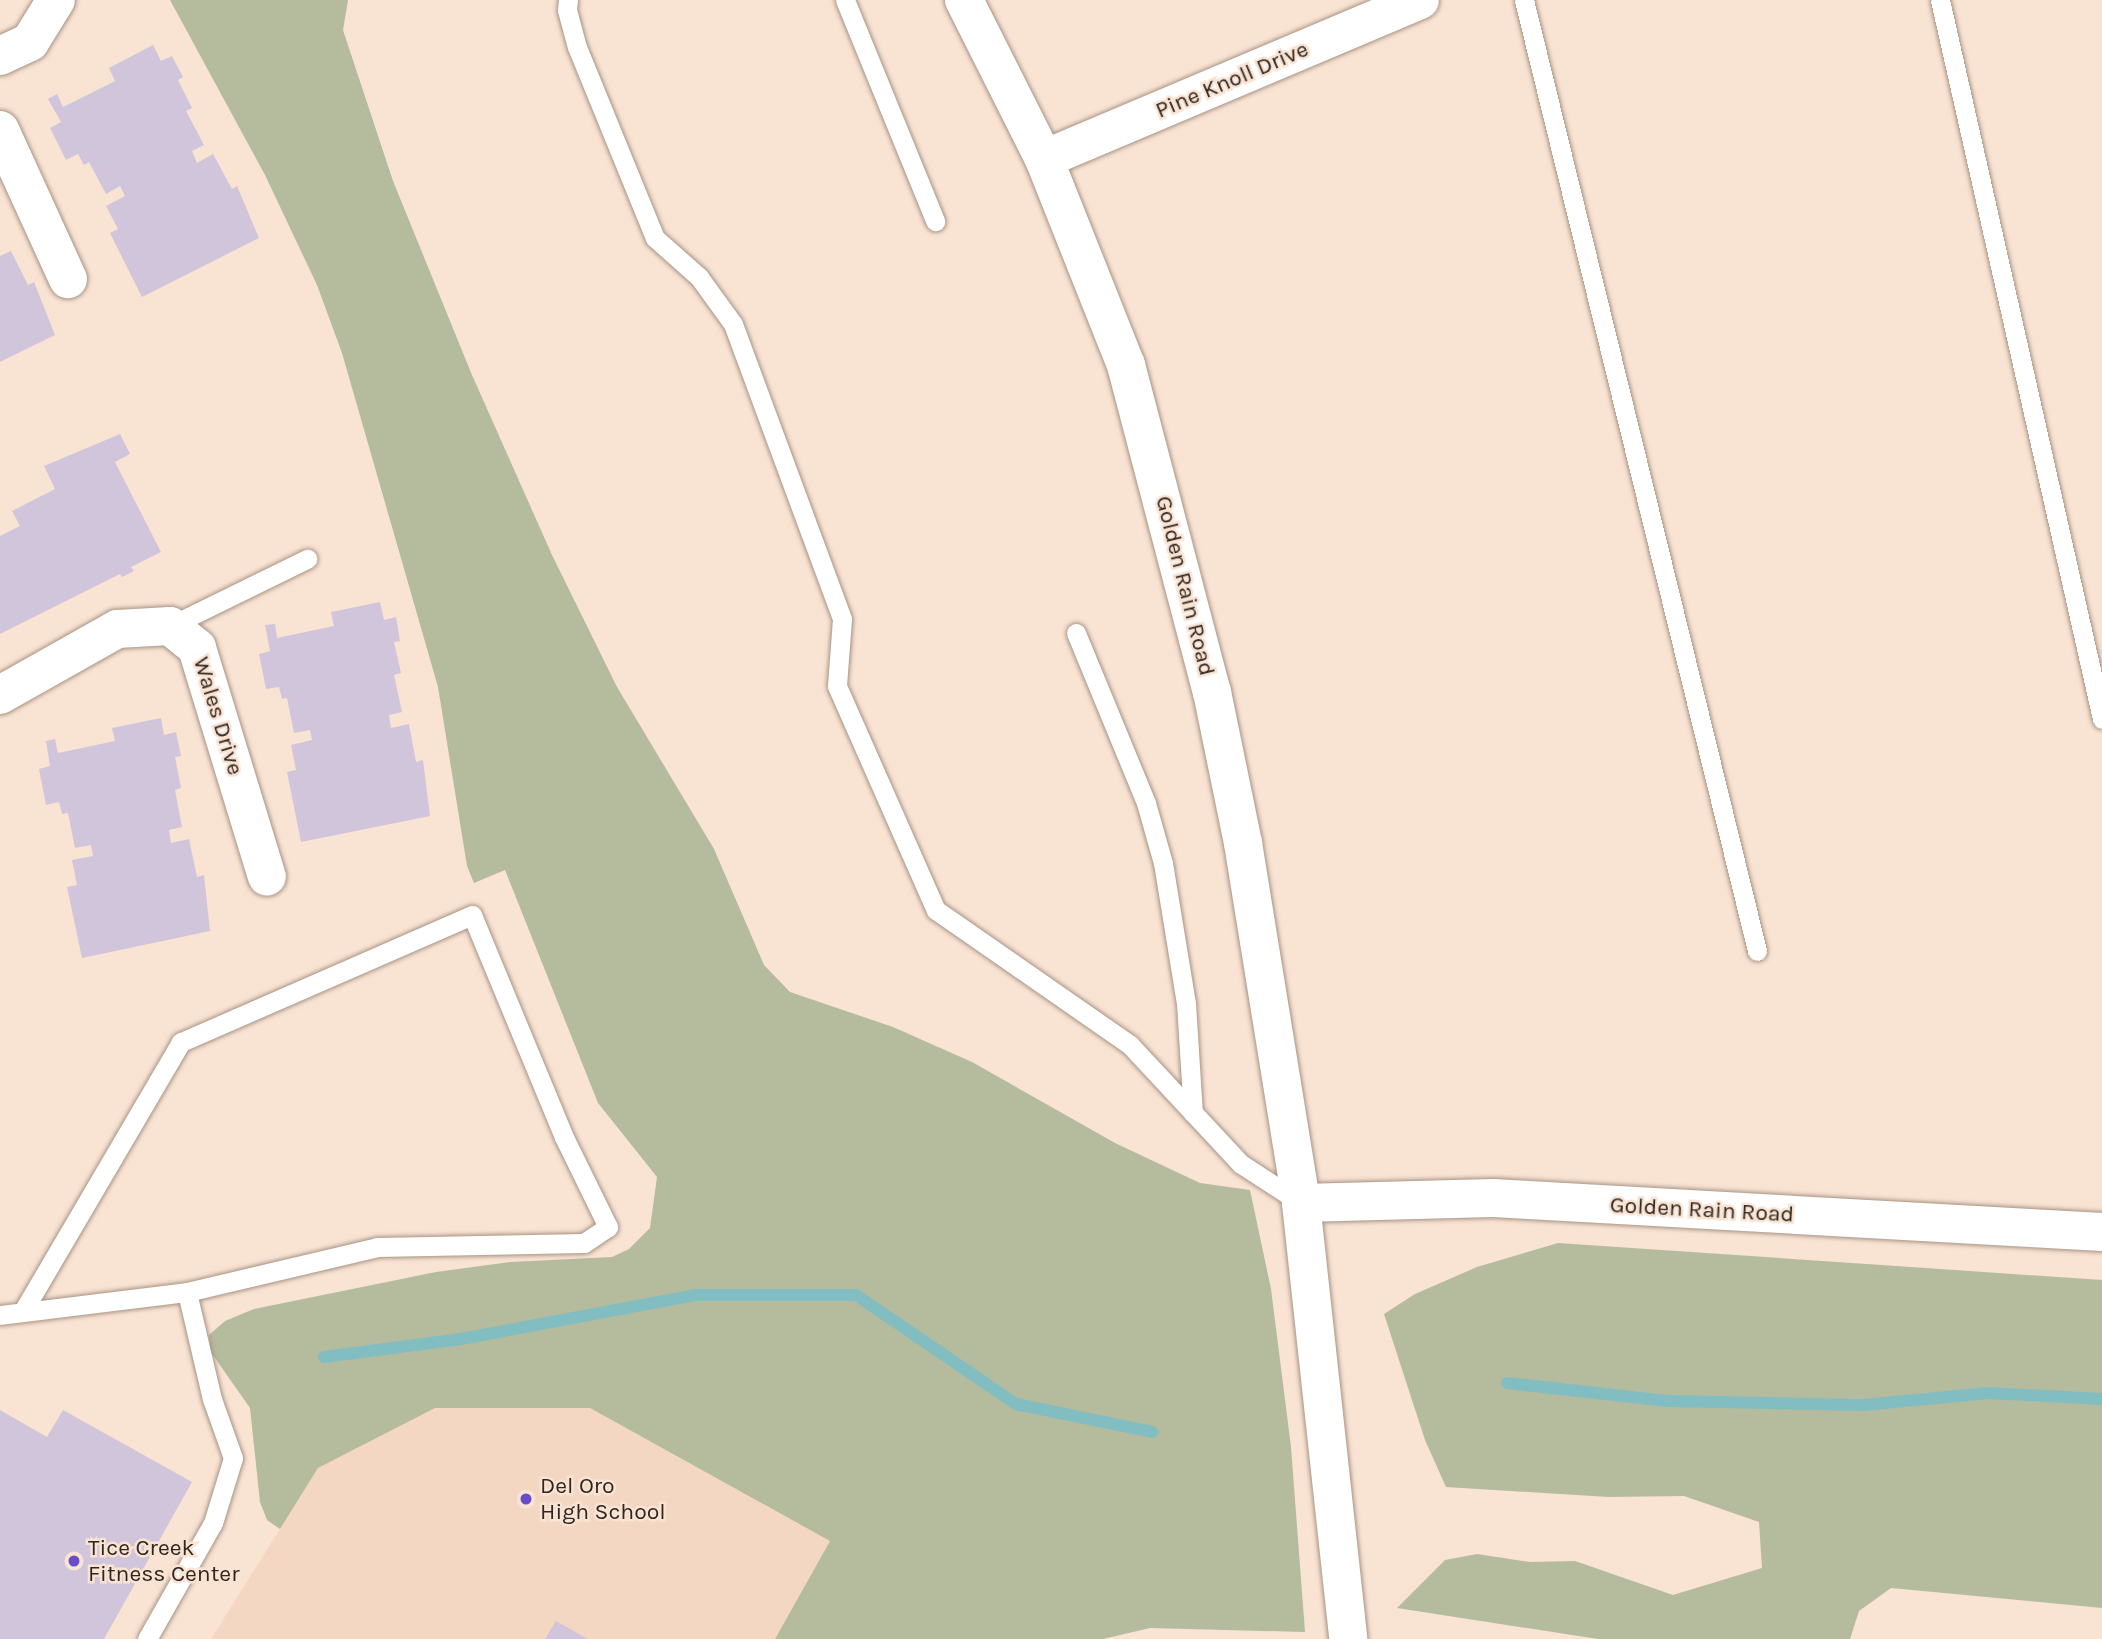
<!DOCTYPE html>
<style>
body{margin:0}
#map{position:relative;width:2102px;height:1639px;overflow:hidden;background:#f9e3d3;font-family:Karla,sans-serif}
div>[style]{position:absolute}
.built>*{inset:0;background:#f4d7c2}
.green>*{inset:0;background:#b5bb9d}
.stream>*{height:12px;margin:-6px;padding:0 6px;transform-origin:6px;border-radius:6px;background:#82bec1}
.building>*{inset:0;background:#d1c5db}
.roads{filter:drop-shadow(0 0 2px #a79384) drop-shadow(0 0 2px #a79384)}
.service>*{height:19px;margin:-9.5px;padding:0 9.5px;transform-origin:9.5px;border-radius:9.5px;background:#fff}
.minor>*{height:38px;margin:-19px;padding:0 19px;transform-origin:19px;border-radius:19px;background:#fff}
.dots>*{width:19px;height:19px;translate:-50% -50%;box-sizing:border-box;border:4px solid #f9e3d3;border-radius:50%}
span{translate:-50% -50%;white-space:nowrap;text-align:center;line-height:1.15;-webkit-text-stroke:5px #f9e3d3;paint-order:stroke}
.street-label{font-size:23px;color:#2f2620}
.poi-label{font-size:23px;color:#2f2620}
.left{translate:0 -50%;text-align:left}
</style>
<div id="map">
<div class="built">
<i style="clip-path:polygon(435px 1408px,590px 1408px,830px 1541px,775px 1639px,211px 1639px,318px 1468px)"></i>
</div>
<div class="green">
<i style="clip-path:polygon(170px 0,348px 0,343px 30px,393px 181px,472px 375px,552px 555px,617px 687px,714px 849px,764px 965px,790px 992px,893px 1027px,972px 1062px,1115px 1143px,1200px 1183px,1250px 1190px,1271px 1289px,1291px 1447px,1305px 1632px,1150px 1628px,1103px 1639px,775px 1639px,830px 1541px,590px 1408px,435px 1408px,318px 1468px,280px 1529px,267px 1520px,260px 1502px,250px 1408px,210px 1351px,209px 1335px,225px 1321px,254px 1309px,436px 1272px,510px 1262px,612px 1257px,629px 1249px,650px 1228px,657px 1177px,598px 1103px,505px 870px,474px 883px,467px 866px,438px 687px,342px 353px,317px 285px,265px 175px)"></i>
<i style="clip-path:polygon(1558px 1243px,2102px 1280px,2102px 1608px,1891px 1588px,1859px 1611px,1850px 1639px,1598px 1639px,1397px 1608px,1445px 1560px,1477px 1554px,1530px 1562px,1575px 1561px,1673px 1595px,1762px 1568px,1759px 1522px,1684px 1496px,1609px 1497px,1446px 1487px,1425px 1440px,1384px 1314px,1415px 1294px,1477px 1267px)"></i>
</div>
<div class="stream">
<i style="left:324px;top:1357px;width:138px;rotate:-7.5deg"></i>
<i style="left:461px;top:1339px;width:238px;rotate:-10.6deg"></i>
<i style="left:695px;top:1295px;width:161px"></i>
<i style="left:856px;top:1295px;width:194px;rotate:34.3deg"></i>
<i style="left:1016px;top:1404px;width:139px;rotate:11.6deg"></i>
<i style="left:1507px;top:1383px;width:161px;rotate:6.4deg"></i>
<i style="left:1667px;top:1401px;width:197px;rotate:1.2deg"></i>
<i style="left:1864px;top:1405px;width:125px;rotate:-5.5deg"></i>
<i style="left:1988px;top:1393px;width:114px;rotate:3deg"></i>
</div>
<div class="building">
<i style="clip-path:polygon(153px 45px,161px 61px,172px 56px,183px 77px,178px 80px,192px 108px,186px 111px,204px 145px,192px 151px,197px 163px,213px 154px,232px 189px,237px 186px,259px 238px,142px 297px,110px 233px,118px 229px,106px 206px,125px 196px,120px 186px,106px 194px,89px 162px,84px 165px,78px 154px,66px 160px,50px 128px,61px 122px,48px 99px,57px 94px,63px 107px,115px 81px,109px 68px)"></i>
<i style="clip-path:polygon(11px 251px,28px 285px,34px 282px,55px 335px,0 362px,0 256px)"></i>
<i style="clip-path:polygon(120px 434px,130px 454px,115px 462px,161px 552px,131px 567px,134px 571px,122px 577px,120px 574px,0 634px,0 536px,20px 526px,12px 511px,55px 489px,44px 466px)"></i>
<i style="clip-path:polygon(380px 602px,384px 620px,396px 617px,400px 641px,394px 642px,401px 673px,394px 675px,402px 712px,389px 715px,391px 728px,409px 724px,416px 762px,423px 760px,430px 816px,301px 842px,287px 772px,296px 770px,291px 745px,312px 740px,310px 730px,294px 733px,287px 698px,282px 699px,279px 687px,266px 689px,259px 654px,270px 651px,265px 625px,275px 624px,277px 638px,334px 626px,331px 612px)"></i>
<i style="clip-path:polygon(161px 718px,164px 735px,176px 732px,181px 756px,175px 757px,181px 788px,175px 790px,182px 827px,169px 830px,171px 843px,189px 839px,197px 877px,204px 875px,210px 931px,82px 958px,67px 887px,77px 885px,72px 860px,93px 856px,91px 845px,75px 848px,68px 813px,62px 814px,59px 802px,46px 805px,39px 769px,50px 766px,46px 741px,55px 739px,58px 753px,115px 741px,112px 728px)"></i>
<i style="clip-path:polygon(0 1410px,47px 1437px,63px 1410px,192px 1482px,104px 1639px,0 1639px)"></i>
<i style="clip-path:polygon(556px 1621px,588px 1639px,545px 1639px)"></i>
</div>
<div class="roads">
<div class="service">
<i style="left:568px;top:0;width:10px;rotate:96deg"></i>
<i style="left:567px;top:10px;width:38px;rotate:75deg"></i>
<i style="left:577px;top:47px;width:206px;rotate:67.8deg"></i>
<i style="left:655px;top:238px;width:59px;rotate:41.6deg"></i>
<i style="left:699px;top:277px;width:58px;rotate:54.1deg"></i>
<i style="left:733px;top:324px;width:314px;rotate:69.7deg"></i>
<i style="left:842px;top:619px;width:67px;rotate:94.3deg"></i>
<i style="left:837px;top:686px;width:245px;rotate:66.2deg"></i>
<i style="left:936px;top:910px;width:236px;rotate:34.8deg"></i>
<i style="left:1130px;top:1045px;width:163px;rotate:47deg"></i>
<i style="left:1241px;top:1164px;width:72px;rotate:33deg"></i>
<i style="left:845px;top:0;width:239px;rotate:67.8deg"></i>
<i style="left:1524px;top:0;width:979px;rotate:76.23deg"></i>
<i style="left:1940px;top:0;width:737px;rotate:77.3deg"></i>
<i style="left:170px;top:626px;width:153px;rotate:-26.1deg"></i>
<i style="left:1076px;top:633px;width:184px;rotate:67.6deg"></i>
<i style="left:1146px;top:803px;width:62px;rotate:74.2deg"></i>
<i style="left:1163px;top:863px;width:142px;rotate:80.7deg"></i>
<i style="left:1186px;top:1003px;width:110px;rotate:86.4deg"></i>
<i style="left:0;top:1315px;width:188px;rotate:-7deg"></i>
<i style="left:187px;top:1292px;width:195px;rotate:-13.3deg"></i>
<i style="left:377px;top:1247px;width:207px;rotate:-1.1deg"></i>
<i style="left:584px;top:1243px;width:29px;rotate:-34deg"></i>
<i style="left:608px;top:1227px;width:100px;rotate:-116.1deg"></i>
<i style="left:564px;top:1137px;width:240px;rotate:-112.5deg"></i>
<i style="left:472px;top:915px;width:318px;rotate:156.4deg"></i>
<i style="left:181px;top:1042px;width:312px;rotate:120.4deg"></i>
<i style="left:147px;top:1639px;width:133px;rotate:-60.4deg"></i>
<i style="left:213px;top:1523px;width:68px;rotate:-72.9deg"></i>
<i style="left:233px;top:1458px;width:63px;rotate:-109.6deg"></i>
<i style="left:212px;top:1399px;width:110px;rotate:-103.2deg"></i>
</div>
<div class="minor">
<i style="left:964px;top:0;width:178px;rotate:63.3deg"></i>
<i style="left:1044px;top:159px;width:222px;rotate:68.3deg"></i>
<i style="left:1126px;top:365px;width:338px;rotate:75.3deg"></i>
<i style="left:1212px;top:692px;width:154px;rotate:78.4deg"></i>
<i style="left:1243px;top:843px;width:365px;rotate:80.8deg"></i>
<i style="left:1301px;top:1203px;width:439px;rotate:83.8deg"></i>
<i style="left:0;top:56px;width:33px;rotate:-25deg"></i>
<i style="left:30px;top:42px;width:49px;rotate:-58.2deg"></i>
<i style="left:0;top:130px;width:164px;rotate:65.5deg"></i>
<i style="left:1044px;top:159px;width:408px;rotate:-22.9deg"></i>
<i style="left:0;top:695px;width:134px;rotate:-29.4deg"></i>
<i style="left:117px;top:629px;width:53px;rotate:-3.2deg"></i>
<i style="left:170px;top:626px;width:35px;rotate:39deg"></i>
<i style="left:197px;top:648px;width:239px;rotate:73deg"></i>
<i style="left:1301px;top:1203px;width:192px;rotate:-1.5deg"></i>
<i style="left:1493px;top:1198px;width:610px;rotate:3.2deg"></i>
</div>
</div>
<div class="dots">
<i style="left:526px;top:1499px;background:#674dc6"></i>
<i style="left:74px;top:1561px;background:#674dc6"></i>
</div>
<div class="street-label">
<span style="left:1232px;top:80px;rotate:-23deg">Pine Knoll Drive</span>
<span style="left:1185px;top:586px;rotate:76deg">Golden Rain Road</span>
<span style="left:218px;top:716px;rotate:73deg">Wales Drive</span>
<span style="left:1702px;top:1210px;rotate:3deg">Golden Rain Road</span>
</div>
<div class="poi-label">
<span class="left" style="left:540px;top:1499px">Del Oro<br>High School</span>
<span class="left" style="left:88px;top:1561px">Tice Creek<br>Fitness Center</span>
</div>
</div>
